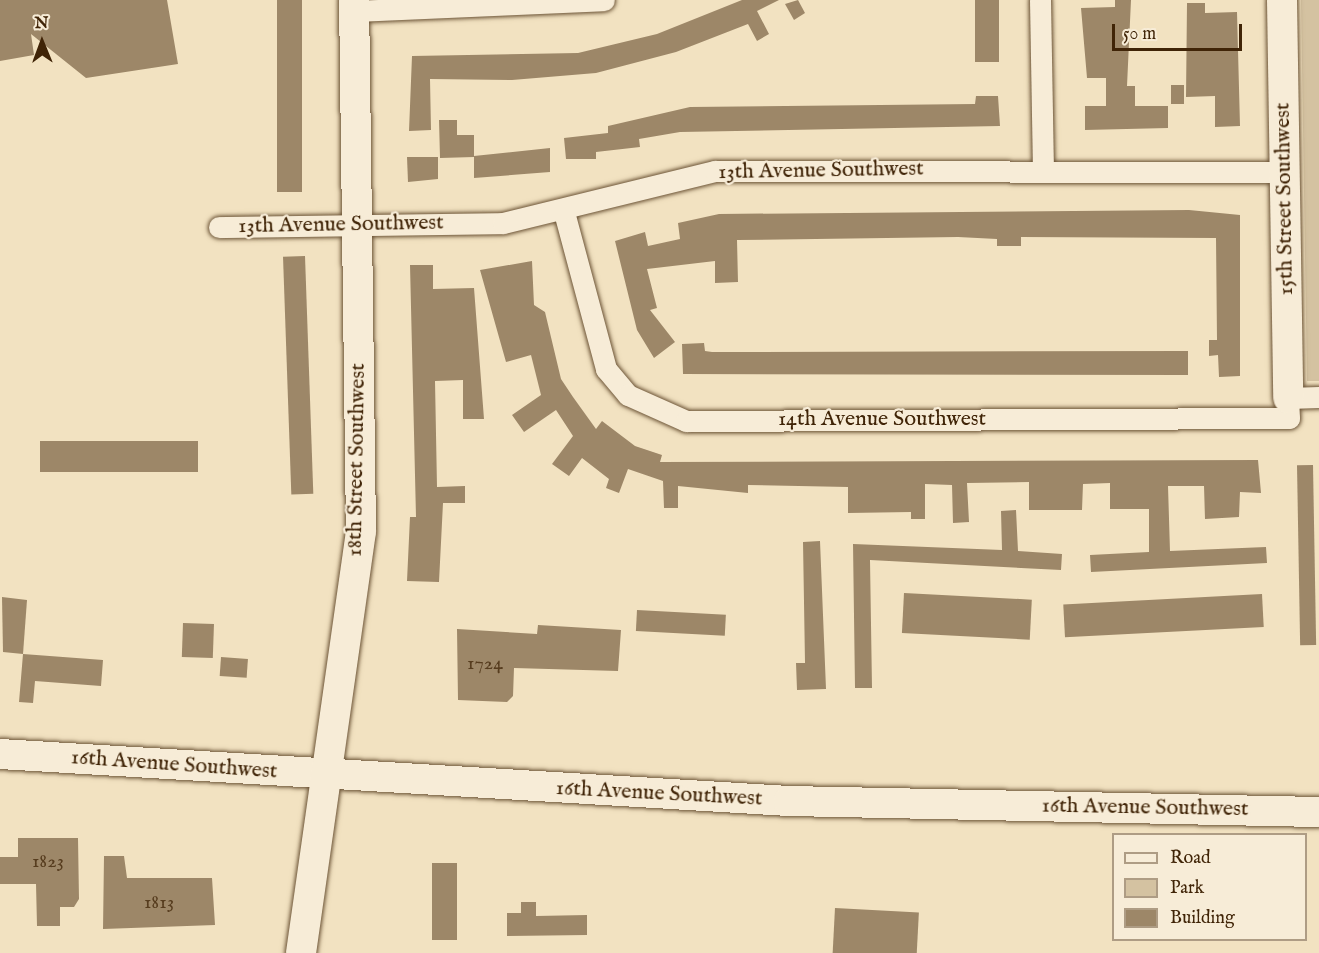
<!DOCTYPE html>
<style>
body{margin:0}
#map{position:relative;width:1319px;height:953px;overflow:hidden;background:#f2e2c1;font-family:"IM FELL English",serif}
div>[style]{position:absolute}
.green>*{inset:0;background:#d4c2a1}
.building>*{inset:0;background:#9d8768;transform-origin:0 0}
.roads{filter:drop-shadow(0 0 2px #6c5436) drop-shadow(0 0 2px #6c5436)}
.street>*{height:21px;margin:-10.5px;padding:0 10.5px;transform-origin:10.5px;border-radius:10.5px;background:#f7ecd7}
.secondary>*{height:30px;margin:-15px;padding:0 15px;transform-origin:15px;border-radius:15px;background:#f7ecd7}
span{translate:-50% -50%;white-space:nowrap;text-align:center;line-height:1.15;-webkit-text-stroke:4.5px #f7ecd7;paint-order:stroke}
.number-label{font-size:20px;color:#573d1f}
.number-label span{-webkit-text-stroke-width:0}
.street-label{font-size:22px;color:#402407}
.legend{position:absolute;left:1112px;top:833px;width:195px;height:108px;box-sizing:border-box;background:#f7ecd7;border:2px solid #ae9c84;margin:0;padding:8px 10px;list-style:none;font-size:18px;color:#402407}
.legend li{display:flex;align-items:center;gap:12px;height:30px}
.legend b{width:30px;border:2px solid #ae9c84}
.north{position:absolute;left:12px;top:12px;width:60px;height:60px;-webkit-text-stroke:4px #f7ecd7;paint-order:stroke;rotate:359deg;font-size:16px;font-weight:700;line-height:24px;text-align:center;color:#402407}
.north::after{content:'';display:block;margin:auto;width:21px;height:27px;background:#402407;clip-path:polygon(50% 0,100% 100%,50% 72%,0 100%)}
.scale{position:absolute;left:1112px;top:24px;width:130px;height:27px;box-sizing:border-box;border:3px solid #402407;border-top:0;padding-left:8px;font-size:18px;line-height:21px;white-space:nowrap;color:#402407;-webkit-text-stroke:4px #f7ecd7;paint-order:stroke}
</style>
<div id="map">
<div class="green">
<i style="clip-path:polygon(1301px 0,1319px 0,1319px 381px,1307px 381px)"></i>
</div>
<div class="building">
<i style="clip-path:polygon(0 0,167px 0,178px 64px,86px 78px,31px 34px,34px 55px,0 61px)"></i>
<i style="left:277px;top:0;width:25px;height:192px"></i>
<i style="clip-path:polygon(742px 0,779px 0,757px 11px,769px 34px,757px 41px,748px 24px,676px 52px,596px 73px,512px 80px,430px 79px,431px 130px,409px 131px,412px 56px,578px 53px,657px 34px)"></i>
<i style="clip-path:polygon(798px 0,805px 13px,794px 20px,785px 4px)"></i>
<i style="left:975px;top:0;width:24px;height:62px"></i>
<i style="clip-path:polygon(1115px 0,1131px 0,1127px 86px,1135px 86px,1135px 106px,1168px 106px,1168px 128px,1085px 130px,1085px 106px,1106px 106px,1106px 78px,1087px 78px,1081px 8px,1115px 7px)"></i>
<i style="clip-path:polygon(1187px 3px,1205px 3px,1205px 13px,1237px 12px,1240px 126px,1215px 127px,1215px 96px,1186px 97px)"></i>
<i style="left:1184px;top:85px;width:19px;height:13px;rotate:90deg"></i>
<i style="clip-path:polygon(976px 96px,998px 96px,1000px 126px,680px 132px,639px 139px,640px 147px,596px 152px,596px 159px,566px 159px,564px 138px,608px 133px,608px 126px,690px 107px,975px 104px)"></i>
<i style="clip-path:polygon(439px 120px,457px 120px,457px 135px,474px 135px,474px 156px,550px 148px,550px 172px,474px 178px,474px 157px,440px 158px)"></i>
<i style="clip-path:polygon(407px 157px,438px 157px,438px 179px,408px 182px)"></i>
<i style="clip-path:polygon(1189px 210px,1240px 215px,1240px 376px,1219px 377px,1218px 355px,1209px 356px,1209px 340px,1217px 340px,1216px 238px,1021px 237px,1021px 246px,997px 246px,997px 239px,958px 237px,737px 240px,738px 282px,715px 283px,715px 261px,647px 269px,657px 308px,650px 310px,675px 342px,654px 358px,637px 330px,615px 241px,645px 232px,648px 246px,680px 239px,678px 223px,719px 214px)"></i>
<i style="left:305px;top:256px;width:238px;height:22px;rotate:88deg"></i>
<i style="clip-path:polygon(532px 261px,534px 305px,545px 312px,561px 379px,573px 397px,596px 429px,602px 421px,635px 446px,662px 455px,660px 462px,1258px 460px,1261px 493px,1240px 492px,1239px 517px,1205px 519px,1204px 486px,1168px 486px,1170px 551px,1266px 547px,1267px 563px,1091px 572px,1090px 555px,1149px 552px,1149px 509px,1110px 509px,1110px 483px,1083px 484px,1082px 510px,1029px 510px,1029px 482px,967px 483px,969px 522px,953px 523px,952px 485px,925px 484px,925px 519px,911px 519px,911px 512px,848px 513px,848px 487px,748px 485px,748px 493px,678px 486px,678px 508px,664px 508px,663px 481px,628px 469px,619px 493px,606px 488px,609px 479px,582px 458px,569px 476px,552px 464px,573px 436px,556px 410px,524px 432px,512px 415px,541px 395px,531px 355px,506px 362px,480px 270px)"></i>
<i style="clip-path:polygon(410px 265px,433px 265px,433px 289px,474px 288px,484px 419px,463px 419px,463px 380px,435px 381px,437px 487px,465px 486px,465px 503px,443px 503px,439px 582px,407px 581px,410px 517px,416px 517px)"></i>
<i style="clip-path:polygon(704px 343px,705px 351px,712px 352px,1188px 351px,1188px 375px,683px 374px,682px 344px)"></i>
<i style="left:40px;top:441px;width:158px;height:31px"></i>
<i style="left:1313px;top:465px;width:180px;height:16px;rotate:89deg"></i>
<i style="clip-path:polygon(1016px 510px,1018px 551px,1062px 554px,1061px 570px,870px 560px,872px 688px,855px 688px,853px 544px,1002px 550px,1001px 511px)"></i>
<i style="clip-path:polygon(820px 541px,826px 689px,797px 690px,796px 663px,805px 663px,803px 542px)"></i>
<i style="left:904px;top:593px;width:128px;height:40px;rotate:3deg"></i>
<i style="left:1262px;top:594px;width:33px;height:199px;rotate:87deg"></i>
<i style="clip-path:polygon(2px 597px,27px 600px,23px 654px,3px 652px)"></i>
<i style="left:637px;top:610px;width:89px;height:21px;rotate:3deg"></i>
<i style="left:183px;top:623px;width:31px;height:34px;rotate:2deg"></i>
<i style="clip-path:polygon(538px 625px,621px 630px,618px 671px,514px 668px,513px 696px,507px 702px,458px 700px,457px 629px,537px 634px)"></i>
<i style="clip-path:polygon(23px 654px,103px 660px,101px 686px,35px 681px,33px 703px,19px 702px)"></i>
<i style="left:221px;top:657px;width:27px;height:19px;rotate:4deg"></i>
<i style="clip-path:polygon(18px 838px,78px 838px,79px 899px,74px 907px,60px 907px,60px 926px,37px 926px,36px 884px,0 884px,0 857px,18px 857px)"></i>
<i style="clip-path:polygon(104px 856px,124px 856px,127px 878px,212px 878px,215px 925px,103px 929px)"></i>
<i style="left:432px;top:863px;width:25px;height:77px"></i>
<i style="clip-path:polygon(521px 902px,536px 902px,536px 916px,587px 915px,587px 935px,507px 936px,507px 913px,521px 913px)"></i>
<i style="left:835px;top:908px;width:84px;height:45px;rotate:3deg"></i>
</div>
<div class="roads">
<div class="street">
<i style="left:1040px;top:0;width:168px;rotate:89deg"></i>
<i style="left:354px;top:11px;width:250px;rotate:-2.5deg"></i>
<i style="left:564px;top:212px;width:163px;rotate:75deg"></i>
<i style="left:606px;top:369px;width:34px;rotate:50deg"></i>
<i style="left:628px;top:395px;width:64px;rotate:24.1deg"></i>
<i style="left:686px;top:421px;width:603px;rotate:-0.29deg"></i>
<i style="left:1289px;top:418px;width:20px;rotate:-93deg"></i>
<i style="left:1288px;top:398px;width:31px;rotate:-2deg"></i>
<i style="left:219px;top:227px;width:284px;rotate:-0.8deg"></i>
<i style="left:503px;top:223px;width:218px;rotate:-13.8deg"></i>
<i style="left:715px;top:171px;width:570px;rotate:0.1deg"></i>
</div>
<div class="secondary">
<i style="left:1282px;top:0;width:398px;rotate:89.1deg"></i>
<i style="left:0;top:754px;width:790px;rotate:3.41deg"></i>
<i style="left:789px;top:801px;width:530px;rotate:1.19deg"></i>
<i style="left:301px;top:953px;width:425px;rotate:-81.9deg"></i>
<i style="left:361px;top:532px;width:532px;rotate:-90.75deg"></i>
</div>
</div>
<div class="number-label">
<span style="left:485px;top:663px">1724</span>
<span style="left:48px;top:861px">1823</span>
<span style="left:159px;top:902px">1813</span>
</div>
<div class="street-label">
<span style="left:821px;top:171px;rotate:-1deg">13th Avenue Southwest</span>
<span style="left:1285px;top:199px;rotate:-91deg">15th Street Southwest</span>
<span style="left:341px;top:225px;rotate:-1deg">13th Avenue Southwest</span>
<span style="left:882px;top:420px">14th Avenue Southwest</span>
<span style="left:357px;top:460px;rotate:-89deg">18th Street Southwest</span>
<span style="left:174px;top:765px;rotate:4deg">16th Avenue Southwest</span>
<span style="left:659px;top:794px;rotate:3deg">16th Avenue Southwest</span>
<span style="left:1145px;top:808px;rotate:1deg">16th Avenue Southwest</span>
</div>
<ul class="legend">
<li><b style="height:8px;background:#f7ecd7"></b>Road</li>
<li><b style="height:16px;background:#d4c2a1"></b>Park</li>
<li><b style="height:16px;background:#9d8768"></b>Building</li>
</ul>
<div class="north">N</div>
<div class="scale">50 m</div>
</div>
